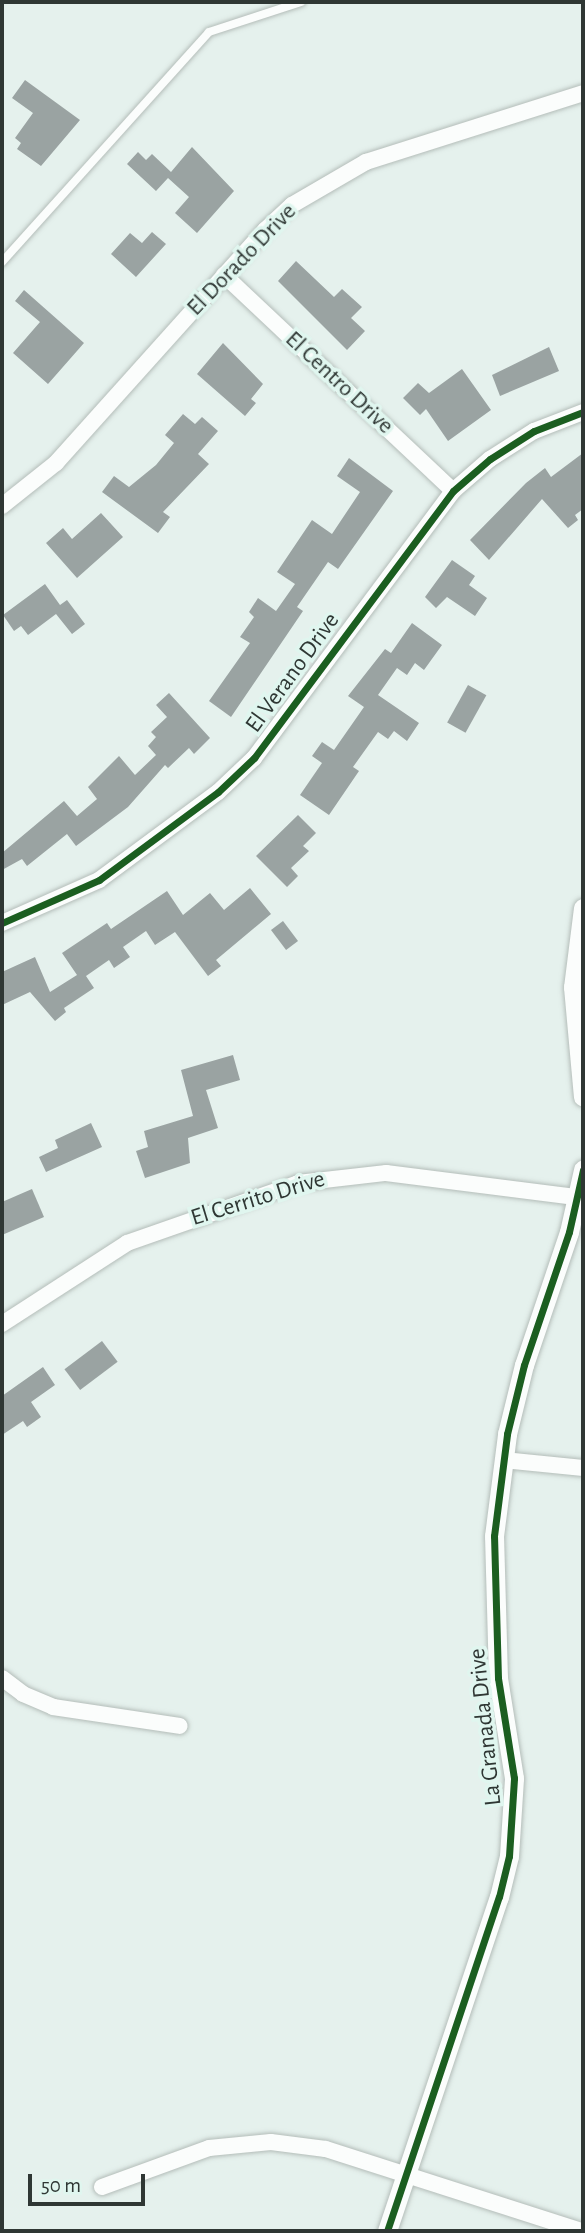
<!DOCTYPE html>
<style>
body{margin:0}
#map{position:relative;width:585px;height:2233px;overflow:hidden;background:#e5f1ed;font-family:"Alegreya Sans",sans-serif}
div>[style]{position:absolute}
.building>*{inset:0;background:#9aa3a2;transform-origin:0 0}
.roads{filter:drop-shadow(0 0 2px #b4bdb9) drop-shadow(0 0 2px #b4bdb9)}
.service>*{height:8px;margin:-4px;padding:0 4px;transform-origin:4px;border-radius:4px;background:#fbfdfc}
.minor>*{height:16px;margin:-8px;padding:0 8px;transform-origin:8px;border-radius:8px;background:#fbfdfc}
.tertiary>*{height:19px;margin:-9.5px;padding:0 9.5px;transform-origin:9.5px;border-radius:9.5px;background:#fbfdfc}
.cycleway>*{height:7px;margin:-3.5px;padding:0 3.5px;transform-origin:3.5px;border-radius:3.5px;background:#1b5e20}
span{translate:-50% -50%;white-space:nowrap;text-align:center;line-height:1.15;-webkit-text-stroke:7px #e0f6ef;paint-order:stroke}
.street-label{font-size:24px;color:#2f3734}
.frame{position:absolute;inset:0;border:4px solid #2f3734;pointer-events:none}
.scale{position:absolute;left:28px;top:2174px;width:117px;height:32px;box-sizing:border-box;border:4px solid #2f3734;border-top:0;padding-left:9px;font-size:21px;line-height:24px;white-space:nowrap;color:#2f3734;-webkit-text-stroke:5px #e0f6ef;paint-order:stroke}
</style>
<div id="map">
<div class="building">
<i style="clip-path:polygon(25px 80px,80px 120px,41px 166px,17px 149px,21px 143px,15px 138px,33px 113px,12px 98px)"></i>
<i style="clip-path:polygon(192px 147px,234px 191px,197px 233px,175px 213px,189px 197px,168px 178px,156px 191px,127px 164px,138px 152px,146px 160px,152px 154px,171px 172px)"></i>
<i style="clip-path:polygon(152px 232px,166px 244px,136px 277px,111px 254px,130px 233px,142px 243px)"></i>
<i style="clip-path:polygon(296px 261px,334px 297px,342px 289px,362px 307px,351px 318px,365px 331px,347px 350px,278px 281px)"></i>
<i style="clip-path:polygon(24px 290px,84px 343px,48px 384px,13px 353px,40px 322px,15px 301px)"></i>
<i style="clip-path:polygon(223px 343px,263px 384px,251px 399px,256px 403px,245px 416px,197px 374px)"></i>
<i style="clip-path:polygon(549px 347px,559px 371px,500px 396px,492px 375px)"></i>
<i style="clip-path:polygon(462px 369px,491px 410px,448px 441px,426px 409px,420px 415px,403px 398px,418px 383px,429px 393px)"></i>
<i style="clip-path:polygon(183px 414px,195px 424px,202px 417px,218px 431px,198px 454px,209px 464px,163px 512px,170px 517px,158px 533px,102px 492px,114px 476px,129px 487px,156px 465px,174px 443px,165px 435px)"></i>
<i style="clip-path:polygon(583px 453px,583px 509px,575px 515px,578px 520px,568px 528px,542px 499px,489px 560px,470px 540px,526px 483px,545px 468px,551px 477px)"></i>
<i style="clip-path:polygon(349px 458px,393px 491px,338px 569px,328px 562px,297px 607px,303px 611px,231px 717px,209px 701px,250px 643px,240px 637px,254px 617px,249px 612px,258px 598px,276px 611px,295px 584px,277px 572px,312px 520px,332px 534px,360px 492px,337px 476px)"></i>
<i style="clip-path:polygon(101px 513px,123px 537px,77px 578px,46px 543px,63px 528px,72px 539px)"></i>
<i style="clip-path:polygon(452px 560px,475px 576px,469px 585px,487px 598px,475px 616px,447px 597px,436px 608px,425px 597px)"></i>
<i style="clip-path:polygon(45px 584px,60px 605px,67px 600px,85px 624px,72px 634px,56px 614px,28px 635px,21px 626px,14px 631px,3px 615px)"></i>
<i style="clip-path:polygon(412px 623px,442px 645px,424px 670px,415px 663px,407px 675px,397px 668px,378px 695px,419px 723px,407px 741px,394px 731px,388px 739px,378px 732px,353px 767px,359px 771px,329px 815px,300px 795px,322px 763px,312px 756px,322px 742px,334px 750px,364px 707px,348px 696px,385px 649px,391px 653px)"></i>
<i style="left:468px;top:685px;width:21px;height:43px;rotate:29deg"></i>
<i style="clip-path:polygon(169px 693px,210px 738px,194px 754px,189px 748px,168px 768px,165px 765px,128px 807px,76px 846px,67px 834px,27px 866px,22px 859px,2px 870px,2px 853px,64px 801px,77px 816px,97px 799px,88px 787px,119px 756px,135px 775px,156px 755px,148px 746px,156px 737px,151px 732px,167px 717px,156px 705px)"></i>
<i style="clip-path:polygon(298px 815px,316px 833px,303px 846px,309px 851px,291px 868px,298px 876px,287px 887px,256px 856px)"></i>
<i style="clip-path:polygon(250px 888px,271px 914px,216px 960px,221px 966px,208px 976px,175px 932px,155px 945px,146px 931px,123px 947px,130px 957px,114px 968px,109px 960px,86px 976px,94px 988px,64px 1008px,66px 1012px,55px 1021px,30px 992px,2px 1005px,2px 972px,35px 957px,50px 992px,77px 975px,62px 953px,107px 923px,111px 929px,167px 891px,183px 915px,210px 893px,224px 910px)"></i>
<i style="left:283px;top:921px;width:25px;height:15px;rotate:53deg"></i>
<i style="clip-path:polygon(233px 1055px,240px 1080px,206px 1090px,218px 1128px,188px 1138px,190px 1163px,145px 1178px,136px 1151px,148px 1147px,144px 1131px,193px 1116px,181px 1070px)"></i>
<i style="clip-path:polygon(91px 1123px,102px 1147px,46px 1172px,39px 1157px,58px 1148px,55px 1140px)"></i>
<i style="clip-path:polygon(32px 1189px,44px 1217px,2px 1235px,2px 1202px)"></i>
<i style="left:102px;top:1341px;width:26px;height:47px;rotate:53deg"></i>
<i style="clip-path:polygon(43px 1367px,55px 1385px,31px 1402px,41px 1417px,27px 1427px,23px 1421px,2px 1435px,2px 1396px)"></i>
</div>
<div class="roads">
<div class="service">
<i style="left:2px;top:262px;width:309px;rotate:-48deg"></i>
<i style="left:209px;top:32px;width:97px;rotate:-18.1deg"></i>
</div>
<div class="minor">
<i style="left:224px;top:275px;width:315px;rotate:43.3deg"></i>
<i style="left:2px;top:506px;width:69px;rotate:-38.5deg"></i>
<i style="left:56px;top:463px;width:313px;rotate:-48.1deg"></i>
<i style="left:265px;top:230px;width:37px;rotate:-43deg"></i>
<i style="left:292px;top:205px;width:86px;rotate:-30.2deg"></i>
<i style="left:366px;top:162px;width:228px;rotate:-17.6deg"></i>
<i style="left:2px;top:923px;width:106px;rotate:-23.9deg"></i>
<i style="left:99px;top:880px;width:148px;rotate:-36.5deg"></i>
<i style="left:218px;top:792px;width:50px;rotate:-43.4deg"></i>
<i style="left:254px;top:758px;width:333px;rotate:-53.3deg"></i>
<i style="left:453px;top:491px;width:49px;rotate:-40.9deg"></i>
<i style="left:490px;top:459px;width:52px;rotate:-32.5deg"></i>
<i style="left:534px;top:431px;width:53px;rotate:-21.2deg"></i>
<i style="left:2px;top:1324px;width:149px;rotate:-32.9deg"></i>
<i style="left:127px;top:1243px;width:181px;rotate:-19.3deg"></i>
<i style="left:298px;top:1183px;width:89px;rotate:-6.5deg"></i>
<i style="left:386px;top:1173px;width:199px;rotate:7.2deg"></i>
<i style="left:504px;top:1460px;width:79px;rotate:5.8deg"></i>
<i style="left:2px;top:1678px;width:26px;rotate:37deg"></i>
<i style="left:23px;top:1694px;width:33px;rotate:23deg"></i>
<i style="left:53px;top:1707px;width:128px;rotate:8.5deg"></i>
<i style="left:102px;top:2187px;width:114px;rotate:-20deg"></i>
<i style="left:209px;top:2148px;width:62px;rotate:-5.5deg"></i>
<i style="left:271px;top:2142px;width:55px;rotate:7.3deg"></i>
<i style="left:326px;top:2149px;width:268px;rotate:17.8deg"></i>
</div>
<div class="tertiary">
<i style="left:583px;top:908px;width:80px;rotate:97.2deg"></i>
<i style="left:573px;top:987px;width:110px;rotate:84.8deg"></i>
<i style="left:387px;top:2231px;width:352px;rotate:-71.5deg"></i>
<i style="left:499px;top:1897px;width:42px;rotate:-76.3deg"></i>
<i style="left:509px;top:1856px;width:78px;rotate:-86.3deg"></i>
<i style="left:514px;top:1778px;width:101px;rotate:-99.1deg"></i>
<i style="left:498px;top:1678px;width:142px;rotate:-91.6deg"></i>
<i style="left:494px;top:1536px;width:103px;rotate:-82.7deg"></i>
<i style="left:507px;top:1434px;width:71px;rotate:-76.2deg"></i>
<i style="left:524px;top:1365px;width:140px;rotate:-71.3deg"></i>
<i style="left:569px;top:1232px;width:64px;rotate:-77.3deg"></i>
</div>
</div>
<div class="cycleway">
<i style="left:2px;top:923px;width:106px;rotate:-23.9deg"></i>
<i style="left:99px;top:880px;width:148px;rotate:-36.5deg"></i>
<i style="left:218px;top:792px;width:50px;rotate:-43.4deg"></i>
<i style="left:254px;top:758px;width:333px;rotate:-53.3deg"></i>
<i style="left:453px;top:491px;width:49px;rotate:-40.9deg"></i>
<i style="left:490px;top:459px;width:52px;rotate:-32.5deg"></i>
<i style="left:534px;top:431px;width:53px;rotate:-21.2deg"></i>
<i style="left:387px;top:2231px;width:352px;rotate:-71.5deg"></i>
<i style="left:499px;top:1897px;width:42px;rotate:-76.3deg"></i>
<i style="left:509px;top:1856px;width:78px;rotate:-86.3deg"></i>
<i style="left:514px;top:1778px;width:101px;rotate:-99.1deg"></i>
<i style="left:498px;top:1678px;width:142px;rotate:-91.6deg"></i>
<i style="left:494px;top:1536px;width:103px;rotate:-82.7deg"></i>
<i style="left:507px;top:1434px;width:71px;rotate:-76.2deg"></i>
<i style="left:524px;top:1365px;width:140px;rotate:-71.3deg"></i>
<i style="left:569px;top:1232px;width:64px;rotate:-77.3deg"></i>
</div>
<div class="street-label">
<span style="left:242px;top:260px;rotate:-46deg">El Dorado Drive</span>
<span style="left:339px;top:383px;rotate:43deg">El Centro Drive</span>
<span style="left:293px;top:673px;rotate:-54deg">El Verano Drive</span>
<span style="left:258px;top:1199px;rotate:-17deg">El Cerrito Drive</span>
<span style="left:486px;top:1727px;rotate:-96deg">La Granada Drive</span>
</div>
<div class="frame"></div>
<div class="scale">50 m</div>
</div>
